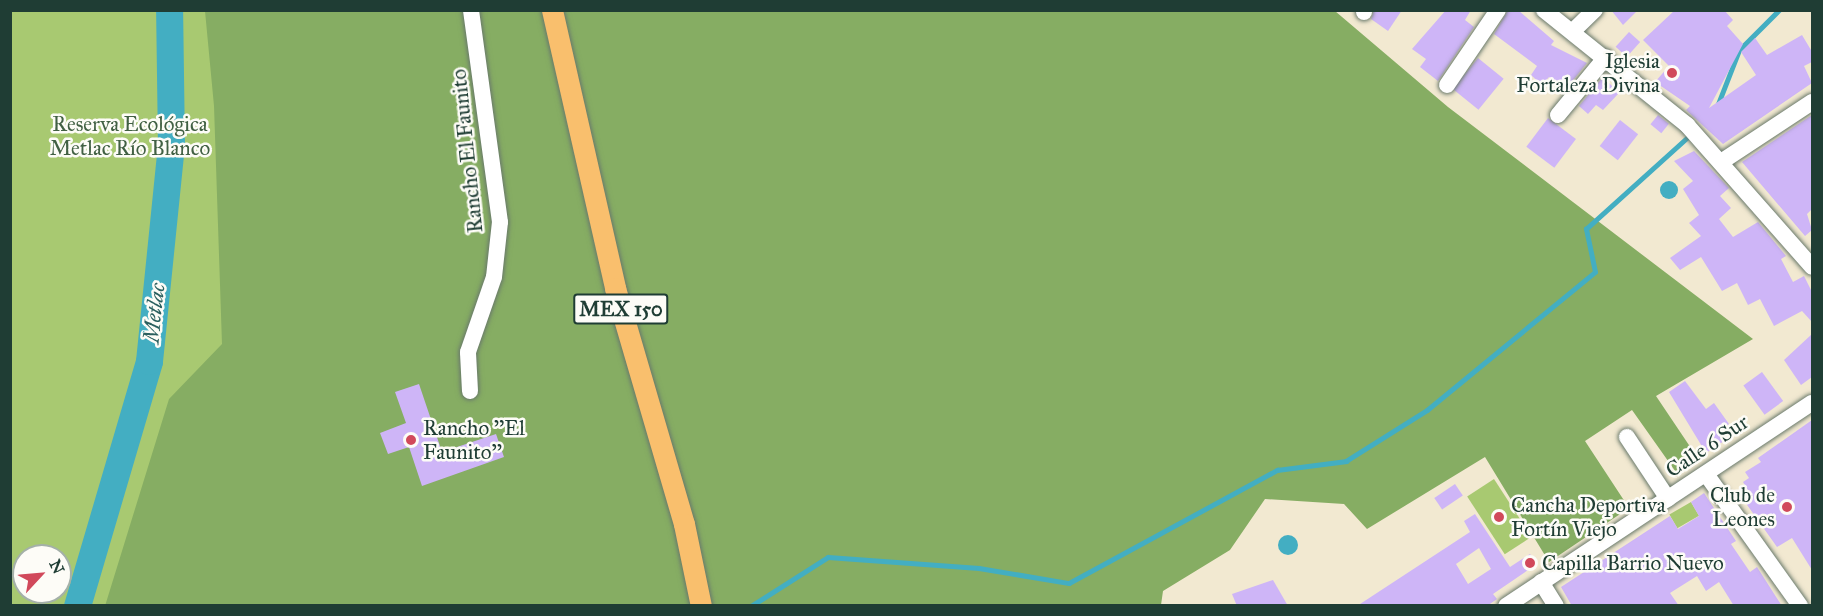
<!DOCTYPE html>
<meta charset="utf-8">
<style>
body{margin:0}
#map{position:relative;width:1823px;height:616px;overflow:hidden;background:#f2e9d1;font-family:"IM FELL Great Primer",serif}
div>[style]{position:absolute}
.green>*{inset:0;background:#a8c971;transform-origin:0 0}
.forest>*{inset:0;background:#86ad63}
.water>*{inset:0;background:#43aec2}
.round{border-radius:50%}
.stream>*{height:4.5px;margin:-2.25px;padding:0 2.25px;transform-origin:2.25px;border-radius:2.25px;background:#43aec2}
.river>*{height:27px;margin:-13.5px;padding:0 13.5px;transform-origin:13.5px;border-radius:13.5px;background:#43aec2}
.building>*{inset:0;background:#ceb5f7;transform-origin:0 0}
.roads{filter:drop-shadow(0 0 2px #69796b) drop-shadow(0 0 2px #69796b)}
.minor>*{height:16px;margin:-8px;padding:0 8px;transform-origin:8px;border-radius:8px;background:#fff}
.major>*{height:21px;margin:-10.5px;padding:0 10.5px;transform-origin:10.5px;border-radius:10.5px;background:#f9bf6d}
.dots>*{width:16px;height:16px;translate:-50% -50%;box-sizing:border-box;border:3px solid #fdfcf7;border-radius:50%}
span{translate:-50% -50%;white-space:nowrap;text-align:center;line-height:1.15;-webkit-text-stroke:5px #fdfcf7;paint-order:stroke}
.shield-label span{padding:2px 4px;background:#fdfcf7;border:2px solid;border-radius:4px;-webkit-text-stroke-width:0}
.shield-label{font-size:20px;color:#1f3d34;font-weight:700}
.poi-label{font-size:21px;color:#1f3d34}
.right{translate:-100% -50%;text-align:right}
.left{translate:0 -50%;text-align:left}
.park-label{font-size:21px;color:#416043}
.street-label{font-size:21px;color:#1f3d34}
.water-label{font-size:22px;color:#2a5f5f;font-style:italic}
.frame{position:absolute;inset:0;border:12px solid #1f3d34;pointer-events:none}
.north{position:absolute;left:12px;top:544px;width:60px;height:60px;box-sizing:border-box;background:#fdfcf7;border:2px solid #a4b0a9;border-radius:50%;rotate:64deg;font-size:16px;font-weight:700;line-height:24px;text-align:center;color:#1f3d34}
.north::after{content:'';display:block;margin:auto;width:21px;height:27px;background:#d1495b;clip-path:polygon(50% 0,100% 100%,50% 72%,0 100%)}
</style>
<div id="map">
<div class="green">
<i style="clip-path:polygon(evenodd,10px 11px,259px 11px,218px 605px,11px 605px,10px 11px,24px 556px,60px 556px,60px 592px,24px 592px,24px 556px)"></i>
<i style="left:1494px;top:479px;width:69px;height:32px;rotate:57deg"></i>
<i style="left:1691px;top:502px;width:16px;height:25px;rotate:60deg"></i>
</div>
<div class="forest">
<i style="clip-path:polygon(205px 11px,1335px 11px,1448px 107px,1753px 339px,1656px 396px,1699px 460px,1678px 475px,1632px 410px,1585px 441px,1629px 508px,1549px 562px,1485px 457px,1367px 529px,1344px 504px,1265px 499px,1230px 550px,1163px 591px,1161px 605px,105px 606px,169px 399px,222px 344px,214px 106px)"></i>
</div>
<div class="water">
<i class="round" style="left:1660px;top:181px;width:18px;height:18px"></i>
<i class="round" style="left:1278px;top:535px;width:20px;height:20px"></i>
</div>
<div class="stream">
<i style="left:1718px;top:104px;width:58px;rotate:-68.7deg"></i>
<i style="left:1739px;top:50px;width:57px;rotate:-45deg"></i>
<i style="left:751px;top:606px;width:91px;rotate:-32.5deg"></i>
<i style="left:828px;top:557px;width:151px;rotate:4.2deg"></i>
<i style="left:979px;top:568px;width:91px;rotate:9.5deg"></i>
<i style="left:1069px;top:583px;width:237px;rotate:-28.5deg"></i>
<i style="left:1277px;top:470px;width:70px;rotate:-7.4deg"></i>
<i style="left:1346px;top:461px;width:96px;rotate:-32.2deg"></i>
<i style="left:1427px;top:410px;width:217px;rotate:-39.4deg"></i>
<i style="left:1595px;top:272px;width:44px;rotate:-101.8deg"></i>
<i style="left:1586px;top:229px;width:140px;rotate:-42.1deg"></i>
</div>
<div class="river">
<i style="left:77px;top:606px;width:255px;rotate:-73.6deg"></i>
<i style="left:149px;top:361px;width:216px;rotate:-84.2deg"></i>
<i style="left:171px;top:146px;width:136px;rotate:-90.8deg"></i>
</div>
<div class="building">
<i style="clip-path:polygon(1374px 10px,1402px 10px,1388px 31px,1371px 19px)"></i>
<i style="clip-path:polygon(1446px 10px,1471px 10px,1465px 20px,1474px 27px,1438px 81px,1420px 67px,1426px 59px,1412px 49px)"></i>
<i style="clip-path:polygon(1508px 10px,1518px 10px,1554px 41px,1551px 45px,1587px 63px,1566px 89px,1549px 77px,1542px 85px,1531px 75px,1537px 66px,1494px 34px)"></i>
<i style="clip-path:polygon(1611px 10px,1638px 10px,1623px 25px)"></i>
<i style="clip-path:polygon(1675px 10px,1724px 10px,1733px 20px,1727px 26px,1743px 44px,1709px 108px,1756px 75px,1741px 52px,1755px 38px,1767px 55px,1802px 35px,1811px 50px,1812px 62px,1804px 66px,1812px 83px,1723px 144px,1686px 110px,1690px 106px,1655px 82px,1669px 66px,1643px 40px)"></i>
<i style="left:1629px;top:32px;width:15px;height:20px;rotate:42deg"></i>
<i style="left:1478px;top:58px;width:33px;height:40px;rotate:39deg"></i>
<i style="clip-path:polygon(1603px 77px,1619px 93px,1603px 110px,1596px 105px,1588px 114px,1579px 106px)"></i>
<i style="left:1658px;top:115px;width:14px;height:12px;rotate:39deg"></i>
<i style="clip-path:polygon(1812px 115px,1812px 209px,1807px 214px,1812px 230px,1805px 236px,1742px 162px)"></i>
<i style="left:1548px;top:118px;width:35px;height:36px;rotate:37deg"></i>
<i style="left:1620px;top:120px;width:23px;height:33px;rotate:38deg"></i>
<i style="clip-path:polygon(1694px 151px,1729px 188px,1720px 196px,1731px 208px,1719px 219px,1733px 237px,1758px 222px,1786px 256px,1781px 259px,1793px 282px,1804px 276px,1812px 292px,1812px 322px,1802px 311px,1774px 326px,1760px 299px,1748px 305px,1737px 283px,1722px 291px,1701px 257px,1680px 270px,1670px 258px,1701px 236px,1689px 223px,1699px 215px,1683px 189px,1693px 181px,1674px 161px)"></i>
<i style="clip-path:polygon(1812px 334px,1812px 377px,1801px 385px,1784px 360px)"></i>
<i style="left:1762px;top:372px;width:36px;height:23px;rotate:54deg"></i>
<i style="clip-path:polygon(1685px 381px,1706px 409px,1714px 403px,1729px 424px,1721px 430px,1727px 439px,1706px 453px,1669px 392px)"></i>
<i style="clip-path:polygon(419px 384px,442px 452px,496px 434px,504px 457px,422px 486px,409px 447px,388px 454px,380px 433px,406px 423px,395px 392px)"></i>
<i style="clip-path:polygon(1812px 420px,1812px 570px,1792px 538px,1777px 547px,1745px 502px,1752px 497px,1743px 482px,1749px 478px,1745px 472px,1761px 462px,1758px 458px)"></i>
<i style="left:1455px;top:484px;width:14px;height:25px;rotate:56deg"></i>
<i style="clip-path:polygon(1704px 493px,1736px 541px,1731px 544px,1750px 572px,1757px 567px,1782px 606px,1734px 606px,1719px 582px,1706px 591px,1697px 576px,1670px 593px,1679px 606px,1572px 606px,1561px 587px,1670px 516px,1678px 529px,1699px 516px,1691px 502px)"></i>
<i style="clip-path:polygon(evenodd,1475px 514px,1510px 567px,1530px 554px,1537px 564px,1493px 594px,1497px 599px,1487px 606px,1357px 606px,1470px 532px,1464px 521px,1475px 514px,1479px 548px,1491px 569px,1468px 584px,1456px 564px,1479px 548px)"></i>
<i style="clip-path:polygon(1273px 580px,1288px 606px,1237px 606px,1232px 594px)"></i>
</div>
<div class="roads">
<div class="minor">
<i style="left:1544px;top:10px;width:184px;rotate:38.8deg"></i>
<i style="left:1687px;top:125px;width:189px;rotate:48.6deg"></i>
<i style="left:1364px;top:12px;width:2px;rotate:-90deg"></i>
<i style="left:1574px;top:30px;width:29px;rotate:-44deg"></i>
<i style="left:1447px;top:85px;width:91px;rotate:-55.8deg"></i>
<i style="left:1558px;top:115px;width:75px;rotate:-50.4deg"></i>
<i style="left:1721px;top:162px;width:109px;rotate:-33.4deg"></i>
<i style="left:470px;top:391px;width:39px;rotate:-93deg"></i>
<i style="left:468px;top:352px;width:79px;rotate:-70.9deg"></i>
<i style="left:494px;top:277px;width:55px;rotate:-83.8deg"></i>
<i style="left:500px;top:222px;width:214px;rotate:-97.8deg"></i>
<i style="left:1627px;top:437px;width:74px;rotate:56.5deg"></i>
<i style="left:1706px;top:474px;width:162px;rotate:54.5deg"></i>
<i style="left:1541px;top:582px;width:28px;rotate:58deg"></i>
<i style="left:1506px;top:606px;width:367px;rotate:-33.6deg"></i>
</div>
<div class="major">
<i style="left:552px;top:10px;width:285px;rotate:77.2deg"></i>
<i style="left:615px;top:288px;width:246px;rotate:73.7deg"></i>
<i style="left:684px;top:524px;width:84px;rotate:78.3deg"></i>
</div>
</div>
<div class="dots">
<i style="left:1672px;top:73px;background:#d1495b"></i>
<i style="left:411px;top:440px;background:#d1495b"></i>
<i style="left:1787px;top:507px;background:#d1495b"></i>
<i style="left:1499px;top:517px;background:#d1495b"></i>
<i style="left:1530px;top:563px;background:#d1495b"></i>
</div>
<div class="shield-label">
<span style="left:621px;top:309px">MEX 150</span>
</div>
<div class="poi-label">
<span class="right" style="left:1660px;top:73px">Iglesia<br>Fortaleza Divina</span>
<span class="left" style="left:423px;top:440px">Rancho ''El<br>Faunito''</span>
<span class="right" style="left:1775px;top:507px">Club de<br>Leones</span>
<span class="left" style="left:1511px;top:517px">Cancha Deportiva<br>Fortín Viejo</span>
<span class="left" style="left:1542px;top:563px">Capilla Barrio Nuevo</span>
</div>
<div class="park-label">
<span style="left:130px;top:136px">Reserva Ecológica<br>Metlac Río Blanco</span>
</div>
<div class="street-label">
<span style="left:467px;top:151px;rotate:-96deg">Rancho El Faunito</span>
<span style="left:1707px;top:446px;rotate:-34deg">Calle 6 Sur</span>
</div>
<div class="water-label">
<span style="left:154px;top:313px;rotate:-84deg">Metlac</span>
</div>
<div class="frame"></div>
<div class="north">N</div>
</div>
